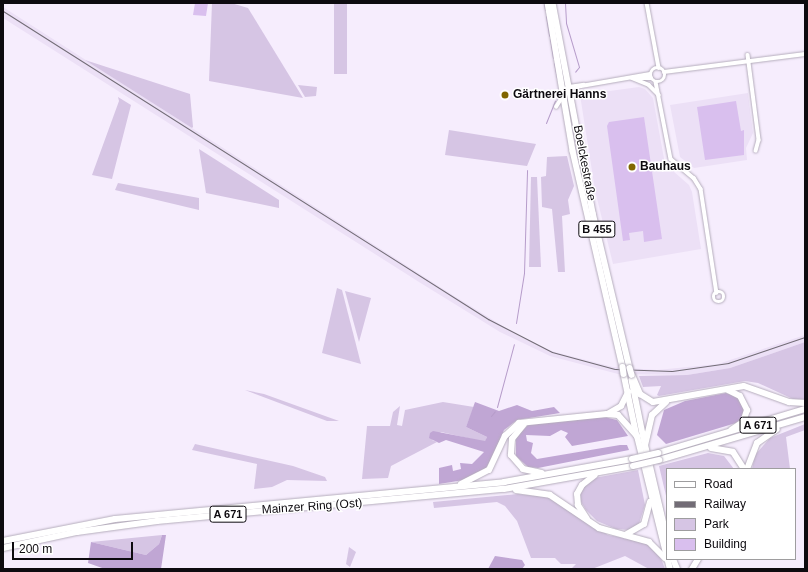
<!DOCTYPE html>
<meta charset="utf-8">
<style>
body{margin:0}
#map{position:relative;width:808px;height:572px;overflow:hidden;background:#f6edfd;font-family:Arial,sans-serif}
div>[style]{position:absolute}
.built>*{inset:0;background:#ece0f6}
.green>*{inset:0;background:#d6c5e4;transform-origin:0 0}
.forest>*{inset:0;background:#c0a6d4}
.stream>*{height:1px;margin:-0.5px;padding:0 0.5px;transform-origin:0.5px;border-radius:0.5px;background:#b69cca}
.building>*{inset:0;background:#d9bfee}
.roads{filter:drop-shadow(0 0 1px #b5adbc) drop-shadow(0 0 1px #b5adbc)}
.street>*{height:3.5px;margin:-1.75px;padding:0 1.75px;transform-origin:1.75px;border-radius:1.75px;background:#fff}
.street>.ring{margin:-1.75px;padding:0;box-sizing:content-box;background:none;border:3.5px solid #fff;border-radius:50%}
.primary>*{height:5.5px;margin:-2.75px;padding:0 2.75px;transform-origin:2.75px;border-radius:2.75px;background:#fff}
.highway>*{height:6px;margin:-3px;padding:0 3px;transform-origin:3px;border-radius:3px;background:#fff}
.rail>*{height:1px;margin:-0.5px;padding:0 0.5px;transform-origin:0.5px;border-radius:0.5px;background:#726c76}
.bridges{filter:drop-shadow(0 0 1px #b5adbc) drop-shadow(0 0 1px #b5adbc)}
.primary-bridge>*{height:5.5px;margin:-2.75px;padding:0 2.75px;transform-origin:2.75px;border-radius:2.75px;background:#fff}
.highway-bridge>*{height:6px;margin:-3px;padding:0 3px;transform-origin:3px;border-radius:3px;background:#fff}
.dots>*{width:11px;height:11px;translate:-50% -50%;box-sizing:border-box;border:2px solid #fff;border-radius:50%}
span{translate:-50% -50%;white-space:nowrap;text-align:center;line-height:1.15;-webkit-text-stroke:3px #fff;paint-order:stroke}
.shield-label span{padding:1px 3px;background:#fff;border:1px solid;border-radius:3px;-webkit-text-stroke-width:0}
.shield-label{font-size:11px;color:#0d0a0f;font-weight:700}
.poi-label{font-size:12px;color:#0d0a0f;font-weight:700}
.left{translate:0 -50%;text-align:left}
.street-label{font-size:12px;color:#0d0a0f}
.frame{position:absolute;inset:0;border:4px solid #0d0a0f;pointer-events:none}
.legend{position:absolute;left:666px;top:468px;width:130px;height:92px;box-sizing:border-box;background:#fff;border:1px solid #9e9d9f;margin:0;padding:5px 7px;list-style:none;font-size:12px;color:#0d0a0f}
.legend li{display:flex;align-items:center;gap:8px;height:20px}
.legend b{width:20px;border:1px solid #9e9d9f}
.scale{position:absolute;left:12px;top:542px;width:121px;height:18px;box-sizing:border-box;border:2px solid #0d0a0f;border-top:0;padding-left:5px;font-size:12px;line-height:14px;white-space:nowrap;color:#0d0a0f;-webkit-text-stroke:3px #fff;paint-order:stroke}
</style>
<div id="map">
<div class="built">
<i style="clip-path:polygon(3px 7px,451px 294px,519px 336px,551px 351px,613px 367px,657px 370px,718px 364px,805px 335px,805px 342px,730px 368px,687px 375px,618px 374px,550px 356px,500px 332px,419px 282px,3px 18px)"></i>
<i style="clip-path:polygon(639px 87px,645px 89px,653px 98px,665px 164px,689px 185px,692px 192px,701px 249px,613px 264px,595px 190px,580px 95px)"></i>
<i style="clip-path:polygon(748px 93px,753px 133px,746px 148px,747px 160px,694px 168px,680px 157px,670px 105px)"></i>
</div>
<div class="green">
<i style="clip-path:polygon(212px 3px,231px 3px,248px 8px,303px 98px,209px 81px)"></i>
<i style="left:334px;top:3px;width:13px;height:71px"></i>
<i style="clip-path:polygon(85px 60px,190px 94px,193px 127px,192px 128px)"></i>
<i style="clip-path:polygon(298px 85px,317px 87px,316px 96px,305px 97px)"></i>
<i style="clip-path:polygon(118px 97px,131px 105px,112px 179px,92px 175px,119px 101px)"></i>
<i style="clip-path:polygon(449px 130px,536px 144px,527px 166px,445px 155px)"></i>
<i style="clip-path:polygon(199px 149px,279px 200px,279px 208px,206px 193px)"></i>
<i style="clip-path:polygon(567px 156px,574px 186px,568px 200px,570px 214px,562px 216px,565px 272px,558px 272px,552px 209px,542px 207px,541px 177px,546px 176px,547px 157px)"></i>
<i style="clip-path:polygon(531px 177px,537px 177px,541px 267px,529px 267px)"></i>
<i style="clip-path:polygon(118px 183px,199px 198px,199px 210px,115px 190px)"></i>
<i style="clip-path:polygon(337px 288px,342px 290px,361px 364px,322px 353px)"></i>
<i style="clip-path:polygon(345px 291px,371px 298px,359px 342px)"></i>
<i style="clip-path:polygon(805px 342px,805px 399px,793px 399px,758px 383px,745px 381px,659px 396px,657px 395px,661px 386px,643px 387px,639px 376px,687px 375px,730px 368px)"></i>
<i style="clip-path:polygon(245px 390px,264px 394px,339px 421px,327px 421px)"></i>
<i style="clip-path:polygon(443px 402px,474px 407px,466px 427px,487px 437px,485px 442px,441px 432px,432px 440px,437px 442px,391px 466px,388px 478px,362px 479px,367px 426px,390px 426px,393px 412px,400px 406px,397px 425px,402px 426px,405px 410px)"></i>
<i style="clip-path:polygon(805px 424px,805px 430px,786px 437px,790px 469px,752px 469px,755px 455px,770px 438px)"></i>
<i style="clip-path:polygon(195px 444px,293px 466px,325px 477px,327px 481px,287px 480px,272px 487px,254px 489px,257px 464px,192px 450px)"></i>
<i style="clip-path:polygon(708px 453px,724px 456px,734px 469px,667px 469px,667px 500px,659px 466px)"></i>
<i style="clip-path:polygon(638px 470px,645px 505px,639px 524px,629px 530px,616px 529px,597px 521px,586px 510px,580px 500px,581px 489px,594px 478px)"></i>
<i style="clip-path:polygon(518px 494px,547px 497px,608px 535px,647px 542px,659px 553px,665px 569px,649px 569px,625px 556px,592px 569px,571px 569px,576px 564px,561px 564px,555px 558px,531px 558px,517px 521px,505px 506px,497px 502px,434px 508px,433px 502px)"></i>
<i style="clip-path:polygon(162px 535px,159px 544px,146px 555px,91px 542px)"></i>
<i style="clip-path:polygon(349px 547px,356px 552px,350px 567px,346px 564px)"></i>
</div>
<div class="forest">
<i style="clip-path:polygon(726px 393px,740px 397px,745px 407px,743px 417px,736px 423px,666px 444px,657px 435px,664px 410px,685px 401px)"></i>
<i style="clip-path:polygon(475px 402px,499px 411px,517px 405px,532px 411px,554px 407px,560px 413px,517px 420px,504px 430px,493px 458px,483px 472px,470px 479px,439px 484px,439px 468px,452px 465px,453px 471px,461px 469px,460px 463px,472px 464px,484px 452px,446px 440px,439px 443px,429px 438px,430px 433px,433px 431px,485px 441px,487px 437px,466px 427px)"></i>
<i style="clip-path:polygon(604px 417px,617px 420px,628px 436px,572px 446px,565px 437px,568px 433px,561px 430px,550px 436px,526px 435px,527px 441px,533px 443px,531px 453px,537px 459px,620px 445px,627px 445px,629px 450px,538px 468px,528px 467px,516px 456px,516px 437px,529px 424px)"></i>
<i style="clip-path:polygon(162px 535px,166px 535px,161px 569px,105px 569px,88px 563px,91px 542px,146px 555px,159px 544px)"></i>
<i style="clip-path:polygon(495px 556px,522px 560px,525px 565px,522px 569px,488px 569px)"></i>
</div>
<div class="stream">
<i style="left:544px;top:3px;width:7px;rotate:82deg"></i>
<i style="left:565px;top:3px;width:20px;rotate:87deg"></i>
<i style="left:566px;top:23px;width:46px;rotate:73.5deg"></i>
<i style="left:579px;top:67px;width:6px;rotate:129deg"></i>
<i style="left:546px;top:16px;width:20px;rotate:81deg"></i>
<i style="left:550px;top:39px;width:19px;rotate:81deg"></i>
<i style="left:554px;top:63px;width:16px;rotate:79deg"></i>
<i style="left:546px;top:123px;width:24px;rotate:-68deg"></i>
<i style="left:516px;top:323px;width:51px;rotate:-80.9deg"></i>
<i style="left:524px;top:273px;width:103px;rotate:-88.3deg"></i>
<i style="left:497px;top:407px;width:65px;rotate:-74.9deg"></i>
<i style="left:491px;top:416px;width:6px;rotate:-51deg"></i>
</div>
<div class="building">
<i style="clip-path:polygon(195px 3px,208px 3px,206px 16px,193px 15px)"></i>
<i style="clip-path:polygon(736px 101px,741px 131px,744px 130px,744px 155px,705px 160px,697px 107px)"></i>
<i style="clip-path:polygon(644px 117px,662px 239px,644px 242px,643px 231px,629px 233px,630px 240px,623px 241px,607px 126px,609px 122px)"></i>
</div>
<div class="roads">
<div class="street">
<i style="left:647px;top:3px;width:66px;rotate:79.5deg"></i>
<i style="left:748px;top:55px;width:86px;rotate:82.6deg"></i>
<i style="left:759px;top:140px;width:11px;rotate:105deg"></i>
<i class="ring" style="left:651px;top:68px;width:10.5px;height:10.5px"></i>
<i style="left:664px;top:72px;width:142px;rotate:-7.3deg"></i>
<i style="left:632px;top:78px;width:18px;rotate:22deg"></i>
<i style="left:649px;top:85px;width:14px;rotate:45deg"></i>
<i style="left:639px;top:78px;width:12px"></i>
<i style="left:656px;top:82px;width:78px;rotate:79deg"></i>
<i style="left:671px;top:159px;width:30px;rotate:40deg"></i>
<i style="left:694px;top:178px;width:13px;rotate:58deg"></i>
<i style="left:701px;top:189px;width:105px;rotate:81.3deg"></i>
<i style="left:569px;top:87px;width:15px;rotate:-8deg"></i>
<i style="left:564px;top:89px;width:87px;rotate:-9.9deg"></i>
<i style="left:556px;top:107px;width:15px;rotate:-58deg"></i>
<i class="ring" style="left:714px;top:292px;width:6.5px;height:6.5px"></i>
</div>
<div class="primary">
<i style="left:548px;top:3px;width:150px;rotate:80.4deg"></i>
<i style="left:573px;top:151px;width:222px;rotate:77deg"></i>
<i style="left:553px;top:3px;width:214px;rotate:79.2deg"></i>
<i style="left:593px;top:213px;width:159px;rotate:76.6deg"></i>
<i style="left:624px;top:374px;width:63px;rotate:78.2deg"></i>
<i style="left:632px;top:380px;width:65px;rotate:78.5deg"></i>
</div>
<div class="highway">
<i style="left:632px;top:375px;width:21px;rotate:67deg"></i>
<i style="left:640px;top:394px;width:15px;rotate:32deg"></i>
<i style="left:653px;top:402px;width:92px;rotate:-10deg"></i>
<i style="left:744px;top:386px;width:48px;rotate:19.6deg"></i>
<i style="left:789px;top:402px;width:16px;rotate:4deg"></i>
<i style="left:728px;top:390px;width:13px;rotate:27deg"></i>
<i style="left:740px;top:396px;width:16px;rotate:63deg"></i>
<i style="left:747px;top:410px;width:13px;rotate:108deg"></i>
<i style="left:743px;top:422px;width:14px;rotate:146deg"></i>
<i style="left:666px;top:402px;width:19px;rotate:137deg"></i>
<i style="left:652px;top:415px;width:31px;rotate:103deg"></i>
<i style="left:645px;top:445px;width:97px;rotate:76.8deg"></i>
<i style="left:609px;top:413px;width:14px;rotate:-30deg"></i>
<i style="left:621px;top:406px;width:16px;rotate:-63deg"></i>
<i style="left:524px;top:424px;width:19px;rotate:129deg"></i>
<i style="left:512px;top:439px;width:16px;rotate:94deg"></i>
<i style="left:511px;top:455px;width:18px;rotate:49deg"></i>
<i style="left:523px;top:469px;width:19px;rotate:12deg"></i>
<i style="left:711px;top:448px;width:22px;rotate:10deg"></i>
<i style="left:733px;top:452px;width:20px;rotate:57deg"></i>
<i style="left:658px;top:453px;width:153px;rotate:-16.7deg"></i>
<i style="left:659px;top:460px;width:152px;rotate:-16.4deg"></i>
<i style="left:747px;top:469px;width:28px;rotate:-69deg"></i>
<i style="left:757px;top:443px;width:24px;rotate:-35deg"></i>
<i style="left:461px;top:484px;width:31px;rotate:-27deg"></i>
<i style="left:489px;top:470px;width:38px;rotate:-65deg"></i>
<i style="left:505px;top:436px;width:19px;rotate:-43deg"></i>
<i style="left:519px;top:423px;width:88px;rotate:-5.8deg"></i>
<i style="left:607px;top:414px;width:11px;rotate:5deg"></i>
<i style="left:618px;top:415px;width:28px;rotate:48deg"></i>
<i style="left:637px;top:436px;width:137px;rotate:76.1deg"></i>
<i style="left:516px;top:490px;width:34px;rotate:8deg"></i>
<i style="left:550px;top:495px;width:59px;rotate:34deg"></i>
<i style="left:599px;top:528px;width:52px;rotate:15.6deg"></i>
<i style="left:649px;top:542px;width:23px;rotate:45deg"></i>
<i style="left:587px;top:519px;width:17px;rotate:-123deg"></i>
<i style="left:578px;top:505px;width:11px;rotate:-95deg"></i>
<i style="left:577px;top:494px;width:10px;rotate:-61deg"></i>
<i style="left:582px;top:485px;width:16px;rotate:-38deg"></i>
<i style="left:625px;top:535px;width:22px;rotate:-30deg"></i>
<i style="left:644px;top:524px;width:23px;rotate:-75deg"></i>
<i style="left:3px;top:541px;width:114px;rotate:-11.1deg"></i>
<i style="left:115px;top:519px;width:391px;rotate:-5.4deg"></i>
<i style="left:504px;top:482px;width:130px;rotate:-10.2deg"></i>
<i style="left:3px;top:548px;width:76px;rotate:-12.2deg"></i>
<i style="left:77px;top:532px;width:81px;rotate:-7.8deg"></i>
<i style="left:157px;top:521px;width:348px;rotate:-5.3deg"></i>
<i style="left:504px;top:489px;width:131px;rotate:-10.1deg"></i>
<i style="left:673px;top:559px;width:11px;rotate:68deg"></i>
<i style="left:692px;top:569px;width:12px;rotate:-59deg"></i>
</div>
</div>
<div class="rail">
<i style="left:3px;top:11px;width:575px;rotate:32.42deg"></i>
<i style="left:488px;top:319px;width:72px;rotate:27.3deg"></i>
<i style="left:552px;top:352px;width:65px;rotate:15.1deg"></i>
<i style="left:615px;top:369px;width:57px;rotate:2deg"></i>
<i style="left:672px;top:371px;width:57px;rotate:-8.1deg"></i>
<i style="left:728px;top:363px;width:81px;rotate:-18.7deg"></i>
</div>
<div class="bridges">
<div class="primary-bridge">
<i style="left:623px;top:367px;width:7px;rotate:82deg"></i>
<i style="left:630px;top:368px;width:7px;rotate:74deg"></i>
</div>
<div class="highway-bridge">
<i style="left:632px;top:459px;width:27px;rotate:-13deg"></i>
<i style="left:633px;top:466px;width:27px;rotate:-13deg"></i>
</div>
</div>
<div class="dots">
<i style="left:505px;top:95px;background:#816700"></i>
<i style="left:632px;top:167px;background:#816700"></i>
</div>
<div class="shield-label">
<span style="left:597px;top:229px">B 455</span>
<span style="left:758px;top:425px">A 671</span>
<span style="left:228px;top:514px">A 671</span>
</div>
<div class="poi-label">
<span class="left" style="left:513px;top:95px">Gärtnerei Hanns</span>
<span class="left" style="left:640px;top:167px">Bauhaus</span>
</div>
<div class="street-label">
<span style="left:584px;top:163px;rotate:79deg">Boelckestraße</span>
<span style="left:312px;top:507px;rotate:-4deg">Mainzer Ring (Ost)</span>
</div>
<div class="frame"></div>
<ul class="legend">
<li><b style="height:5px;background:#fff"></b>Road</li>
<li><b style="height:5px;background:#726c76"></b>Railway</li>
<li><b style="height:11px;background:#d6c5e4"></b>Park</li>
<li><b style="height:11px;background:#d9bfee"></b>Building</li>
</ul>
<div class="scale">200 m</div>
</div>
